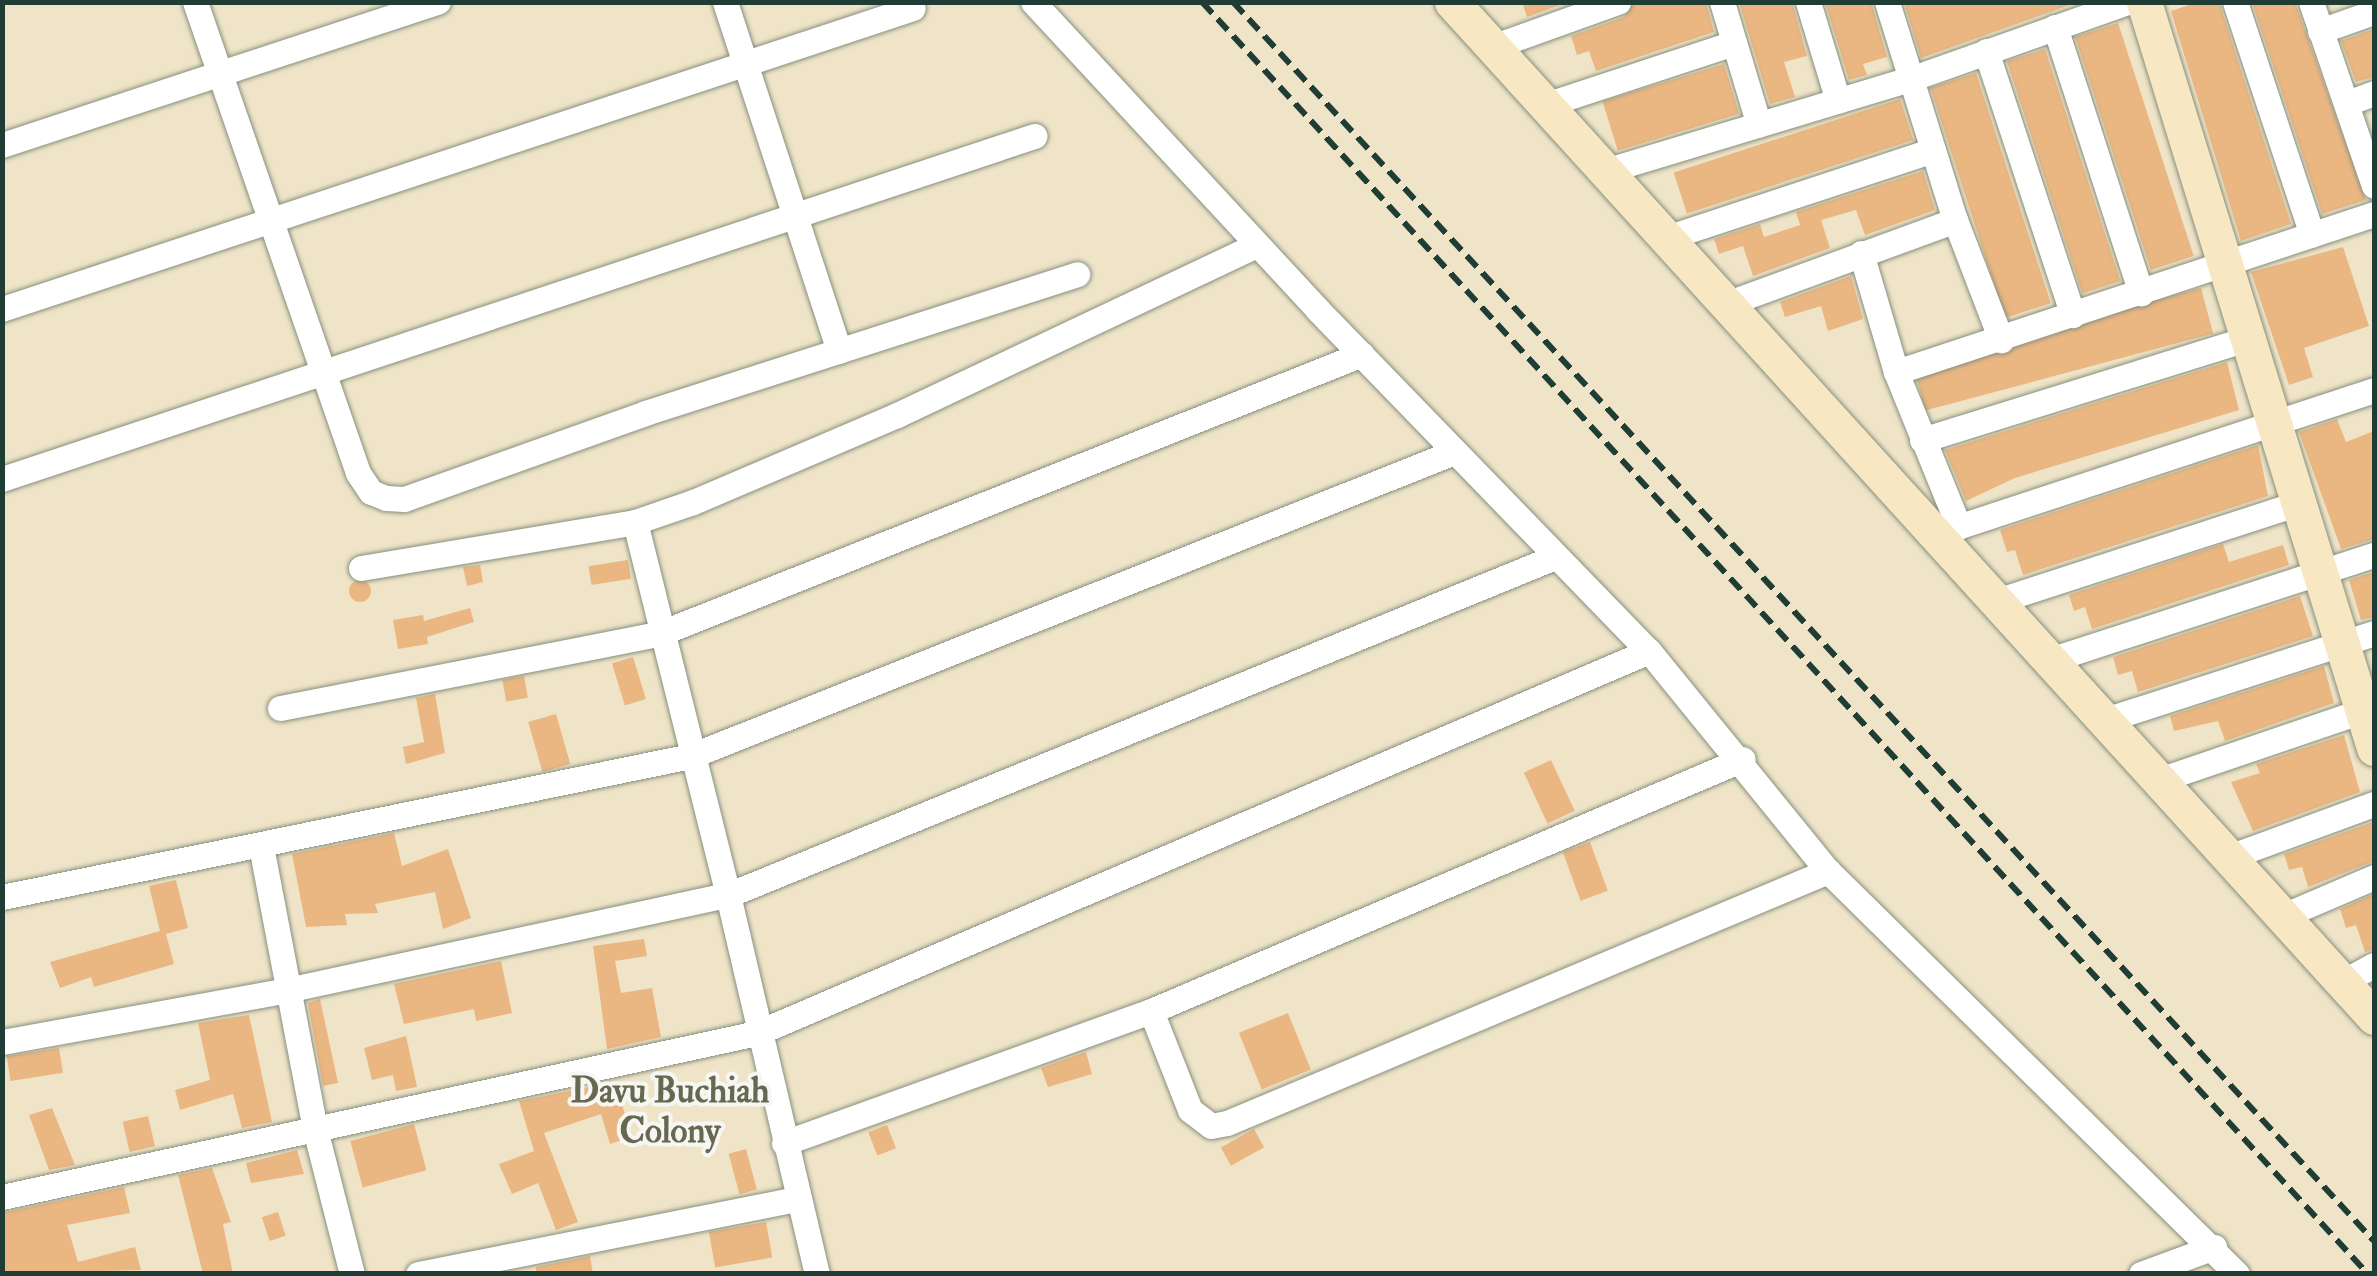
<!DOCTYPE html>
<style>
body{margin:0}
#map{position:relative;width:2377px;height:1276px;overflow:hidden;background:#efe4c8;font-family:"IM FELL Double Pica",serif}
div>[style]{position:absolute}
.building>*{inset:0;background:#eab783;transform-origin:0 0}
.round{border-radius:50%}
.roads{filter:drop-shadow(0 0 2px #87907e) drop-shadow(0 0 2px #87907e)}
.street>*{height:25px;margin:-12.5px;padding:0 12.5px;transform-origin:12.5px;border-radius:12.5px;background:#fff}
.secondary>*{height:35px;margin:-17.5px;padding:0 17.5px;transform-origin:17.5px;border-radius:17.5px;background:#f7e8c3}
.rail>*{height:6px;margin-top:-3px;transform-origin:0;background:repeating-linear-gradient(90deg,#1f3d34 0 15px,transparent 0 23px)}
span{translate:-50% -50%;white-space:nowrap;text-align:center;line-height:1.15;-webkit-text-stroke:8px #f6f6f2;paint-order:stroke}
.neighbourhood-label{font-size:35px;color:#666850;font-weight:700}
.frame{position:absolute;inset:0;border:5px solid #1f3d34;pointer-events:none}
</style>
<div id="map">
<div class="building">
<i style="clip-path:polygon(1522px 2px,1568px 2px,1527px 17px)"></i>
<i style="clip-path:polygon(1634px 2px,1706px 2px,1714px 32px,1596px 71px,1589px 51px,1577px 55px,1571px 36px,1624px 17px)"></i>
<i style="clip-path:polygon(1748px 2px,1792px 2px,1807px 56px,1784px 62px,1795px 97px,1770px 104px,1740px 5px)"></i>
<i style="clip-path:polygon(1825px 2px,1871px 2px,1887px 57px,1863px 64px,1867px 75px,1849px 80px)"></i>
<i style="clip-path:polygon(1904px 2px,2078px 2px,1921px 58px)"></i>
<i style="clip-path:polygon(2198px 2px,2219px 2px,2291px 224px,2241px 241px,2171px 11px)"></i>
<i style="clip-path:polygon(2252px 2px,2295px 2px,2366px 200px,2322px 214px)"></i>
<i style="left:2118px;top:23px;width:245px;height:45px;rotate:72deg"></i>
<i style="clip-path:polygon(2374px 29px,2374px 77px,2356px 82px,2341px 41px)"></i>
<i style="left:2045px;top:49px;width:244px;height:40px;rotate:72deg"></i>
<i style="left:1724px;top:64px;width:52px;height:127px;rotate:73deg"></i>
<i style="left:1976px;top:73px;width:242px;height:48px;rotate:72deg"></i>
<i style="left:1900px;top:99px;width:43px;height:238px;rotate:72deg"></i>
<i style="clip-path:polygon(1923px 171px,1935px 210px,1865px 235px,1856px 210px,1821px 220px,1830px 248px,1753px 276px,1743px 246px,1719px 254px,1714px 239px,1760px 224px,1764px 237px,1800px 225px,1796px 212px)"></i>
<i style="clip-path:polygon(2343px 247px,2369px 326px,2304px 348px,2313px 377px,2289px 385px,2251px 272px)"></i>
<i style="clip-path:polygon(1851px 276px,1863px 319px,1828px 331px,1821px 306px,1785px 317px,1780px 302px)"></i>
<i style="left:2201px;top:288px;width:47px;height:298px;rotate:75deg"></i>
<i style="clip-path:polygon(2227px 362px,2239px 410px,2015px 478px,1966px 501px,1945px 450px)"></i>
<i style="clip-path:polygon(2337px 419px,2346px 442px,2374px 431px,2374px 539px,2341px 549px,2299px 432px)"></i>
<i style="clip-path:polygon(2258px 445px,2268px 496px,2023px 575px,2015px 550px,2007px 552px,2000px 530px)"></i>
<i style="clip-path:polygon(2223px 544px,2229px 562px,2283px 545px,2289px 565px,2092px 629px,2085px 607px,2074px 611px,2069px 595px)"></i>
<i style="left:628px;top:560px;width:19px;height:40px;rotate:81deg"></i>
<i style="clip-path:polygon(480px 565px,483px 582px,467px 586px,463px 567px)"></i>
<i style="clip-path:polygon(2374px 572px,2374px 617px,2361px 620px,2349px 580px)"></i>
<i class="round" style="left:349px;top:580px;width:22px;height:22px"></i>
<i style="clip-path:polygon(2300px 596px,2313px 636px,2138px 692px,2132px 671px,2118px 675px,2113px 657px)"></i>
<i style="clip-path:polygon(470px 608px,474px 622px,427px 637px,428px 644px,398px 649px,393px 620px,423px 615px,424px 621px)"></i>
<i style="left:633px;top:657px;width:44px;height:22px;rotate:73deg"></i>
<i style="clip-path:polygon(2324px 666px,2334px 703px,2225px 741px,2218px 721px,2174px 731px,2170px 716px)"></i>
<i style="left:524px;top:676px;width:22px;height:22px;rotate:80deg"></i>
<i style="clip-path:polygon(435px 694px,445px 753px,406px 764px,403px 747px,424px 742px,416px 698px)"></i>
<i style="left:556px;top:714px;width:52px;height:29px;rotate:74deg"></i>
<i style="clip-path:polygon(2344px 735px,2360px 792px,2253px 831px,2231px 782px,2260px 773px,2256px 764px)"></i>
<i style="left:1551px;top:760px;width:56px;height:30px;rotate:65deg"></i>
<i style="clip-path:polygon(2373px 822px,2374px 861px,2308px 887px,2302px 867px,2289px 870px,2284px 854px)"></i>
<i style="clip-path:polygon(394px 833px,402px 866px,448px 849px,471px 918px,443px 929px,435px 892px,375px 904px,378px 913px,345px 914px,347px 925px,306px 927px,292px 854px)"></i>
<i style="left:1590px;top:842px;width:52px;height:29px;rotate:70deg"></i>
<i style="clip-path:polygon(176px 880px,188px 928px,166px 934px,174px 964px,94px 987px,91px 977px,60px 988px,50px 962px,160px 931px,149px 886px)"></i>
<i style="clip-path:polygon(2374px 894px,2374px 949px,2365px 952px,2356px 925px,2346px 928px,2340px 909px)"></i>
<i style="clip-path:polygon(644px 939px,647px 956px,615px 961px,621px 993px,652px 988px,661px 1037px,607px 1049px,593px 946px)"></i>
<i style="clip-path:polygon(501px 961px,512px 1013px,476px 1021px,474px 1009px,404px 1024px,394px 984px)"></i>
<i style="clip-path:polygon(320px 999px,338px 1083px,323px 1086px,308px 1003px)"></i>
<i style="left:1288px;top:1013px;width:61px;height:53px;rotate:68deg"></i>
<i style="clip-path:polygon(249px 1015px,272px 1122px,242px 1128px,233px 1094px,180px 1110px,175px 1090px,210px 1080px,198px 1023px)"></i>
<i style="clip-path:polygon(406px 1036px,417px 1087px,396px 1091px,393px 1075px,372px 1080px,364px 1048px)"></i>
<i style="left:59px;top:1048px;width:25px;height:53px;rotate:81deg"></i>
<i style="clip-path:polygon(1086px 1052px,1092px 1074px,1048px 1087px,1041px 1068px)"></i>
<i style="clip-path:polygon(615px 1082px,632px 1137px,610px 1144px,601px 1114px,544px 1133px,578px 1222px,556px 1230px,538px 1183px,512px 1194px,499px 1164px,534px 1151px,519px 1101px)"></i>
<i style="clip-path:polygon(52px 1108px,75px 1165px,49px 1170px,29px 1115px)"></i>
<i style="left:148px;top:1116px;width:31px;height:26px;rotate:77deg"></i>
<i style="left:414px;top:1124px;width:48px;height:66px;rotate:75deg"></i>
<i style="left:887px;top:1125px;width:25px;height:20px;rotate:69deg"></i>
<i style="left:1254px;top:1129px;width:21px;height:38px;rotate:61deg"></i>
<i style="left:746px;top:1149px;width:42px;height:18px;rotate:75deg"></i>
<i style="clip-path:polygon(297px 1150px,304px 1174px,251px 1183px,246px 1163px)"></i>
<i style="clip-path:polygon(212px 1168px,231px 1222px,223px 1224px,233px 1274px,203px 1274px,178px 1175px)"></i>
<i style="clip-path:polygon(124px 1187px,130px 1213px,67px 1225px,78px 1262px,135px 1247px,141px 1270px,2px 1274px,2px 1213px)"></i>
<i style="left:278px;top:1212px;width:25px;height:17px;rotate:72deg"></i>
<i style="left:766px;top:1222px;width:36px;height:58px;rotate:80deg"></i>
<i style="clip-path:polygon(590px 1256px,593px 1274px,536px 1274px,536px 1267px)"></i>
</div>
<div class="roads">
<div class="street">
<i style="left:195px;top:2px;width:498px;rotate:70.9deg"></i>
<i style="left:358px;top:473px;width:23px;rotate:56deg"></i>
<i style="left:371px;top:492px;width:16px;rotate:22deg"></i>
<i style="left:386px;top:498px;width:18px;rotate:3deg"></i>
<i style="left:404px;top:499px;width:256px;rotate:-19.6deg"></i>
<i style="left:645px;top:413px;width:454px;rotate:-17.8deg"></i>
<i style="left:725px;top:2px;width:367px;rotate:71.9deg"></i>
<i style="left:1033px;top:2px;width:418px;rotate:47.2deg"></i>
<i style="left:1317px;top:309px;width:477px;rotate:45.9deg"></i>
<i style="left:1649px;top:651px;width:284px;rotate:50.9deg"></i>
<i style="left:1828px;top:871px;width:574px;rotate:44.58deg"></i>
<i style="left:1722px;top:2px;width:128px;rotate:73.3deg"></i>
<i style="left:1808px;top:2px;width:103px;rotate:73.1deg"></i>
<i style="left:1887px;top:2px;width:228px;rotate:72.7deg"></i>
<i style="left:1955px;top:220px;width:129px;rotate:69deg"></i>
<i style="left:2235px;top:2px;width:245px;rotate:71.7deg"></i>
<i style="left:2311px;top:2px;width:194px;rotate:71.1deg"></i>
<i style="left:2055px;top:27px;width:280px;rotate:72.1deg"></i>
<i style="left:2320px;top:31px;width:57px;rotate:-19.4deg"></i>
<i style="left:1492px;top:47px;width:134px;rotate:-19.7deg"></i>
<i style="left:1986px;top:51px;width:278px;rotate:71.8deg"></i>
<i style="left:2347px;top:103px;width:29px;rotate:-20deg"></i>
<i style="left:1545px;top:105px;width:199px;rotate:-18.2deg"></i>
<i style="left:2px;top:145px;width:459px;rotate:-18.2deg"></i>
<i style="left:1605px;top:171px;width:319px;rotate:-16.8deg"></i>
<i style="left:1910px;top:79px;width:231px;rotate:-19.5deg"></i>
<i style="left:1666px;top:238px;width:281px;rotate:-18.2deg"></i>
<i style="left:1861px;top:253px;width:124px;rotate:73.6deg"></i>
<i style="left:1896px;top:372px;width:167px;rotate:67.9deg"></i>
<i style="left:1726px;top:304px;width:244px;rotate:-20.1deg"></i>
<i style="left:2px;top:309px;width:959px;rotate:-18.28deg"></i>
<i style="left:1896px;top:372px;width:503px;rotate:-18.29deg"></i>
<i style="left:1922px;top:440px;width:337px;rotate:-17.3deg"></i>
<i style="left:2px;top:479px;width:1088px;rotate:-18.38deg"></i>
<i style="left:635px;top:522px;width:384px;rotate:76deg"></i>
<i style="left:728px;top:895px;width:893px;rotate:-22.23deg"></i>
<i style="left:1936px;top:534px;width:461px;rotate:-18.2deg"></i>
<i style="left:361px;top:568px;width:278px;rotate:-9.5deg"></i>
<i style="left:635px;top:522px;width:61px;rotate:-19deg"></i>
<i style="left:693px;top:502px;width:222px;rotate:-23.1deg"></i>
<i style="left:897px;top:415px;width:398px;rotate:-25.3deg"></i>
<i style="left:1997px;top:601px;width:313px;rotate:-18deg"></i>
<i style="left:2050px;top:660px;width:341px;rotate:-18deg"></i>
<i style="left:280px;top:708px;width:388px;rotate:-11.1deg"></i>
<i style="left:661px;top:633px;width:754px;rotate:-21.7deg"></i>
<i style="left:2105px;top:720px;width:283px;rotate:-17.9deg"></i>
<i style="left:2159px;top:780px;width:227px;rotate:-18.8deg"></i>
<i style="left:261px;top:846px;width:288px;rotate:79.2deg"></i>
<i style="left:315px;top:1129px;width:150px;rotate:75.7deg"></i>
<i style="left:2229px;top:857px;width:154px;rotate:-20.1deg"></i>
<i style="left:2px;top:897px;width:703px;rotate:-11.57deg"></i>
<i style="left:691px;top:756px;width:821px;rotate:-21.72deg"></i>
<i style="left:2283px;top:916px;width:99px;rotate:-23.2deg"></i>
<i style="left:2343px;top:982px;width:35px;rotate:-29deg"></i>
<i style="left:1151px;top:1011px;width:106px;rotate:68.5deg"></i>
<i style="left:1190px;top:1110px;width:26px;rotate:37deg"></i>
<i style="left:1211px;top:1126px;width:16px;rotate:-11deg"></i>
<i style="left:1227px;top:1123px;width:652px;rotate:-22.75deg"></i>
<i style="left:2px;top:1042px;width:290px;rotate:-10.3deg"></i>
<i style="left:287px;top:990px;width:451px;rotate:-12.2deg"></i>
<i style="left:728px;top:895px;width:389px;rotate:76.8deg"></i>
<i style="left:784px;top:1143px;width:390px;rotate:-19.8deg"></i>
<i style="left:1151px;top:1011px;width:643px;rotate:-23.06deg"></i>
<i style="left:2px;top:1197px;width:773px;rotate:-12.26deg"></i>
<i style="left:757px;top:1033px;width:970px;rotate:-23.18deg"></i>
<i style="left:418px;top:1274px;width:385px;rotate:-11.2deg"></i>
<i style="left:2141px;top:1274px;width:78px;rotate:-20.3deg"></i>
</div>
<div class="secondary">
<i style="left:1452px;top:2px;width:1371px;rotate:47.75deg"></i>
<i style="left:2144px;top:2px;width:781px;rotate:72.86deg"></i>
</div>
</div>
<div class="rail">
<i style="left:1202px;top:2px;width:1726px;rotate:47.49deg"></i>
<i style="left:1233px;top:2px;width:1684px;rotate:47.36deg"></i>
</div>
<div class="neighbourhood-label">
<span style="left:670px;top:1111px">Davu Buchiah<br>Colony</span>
</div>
<div class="frame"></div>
</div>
